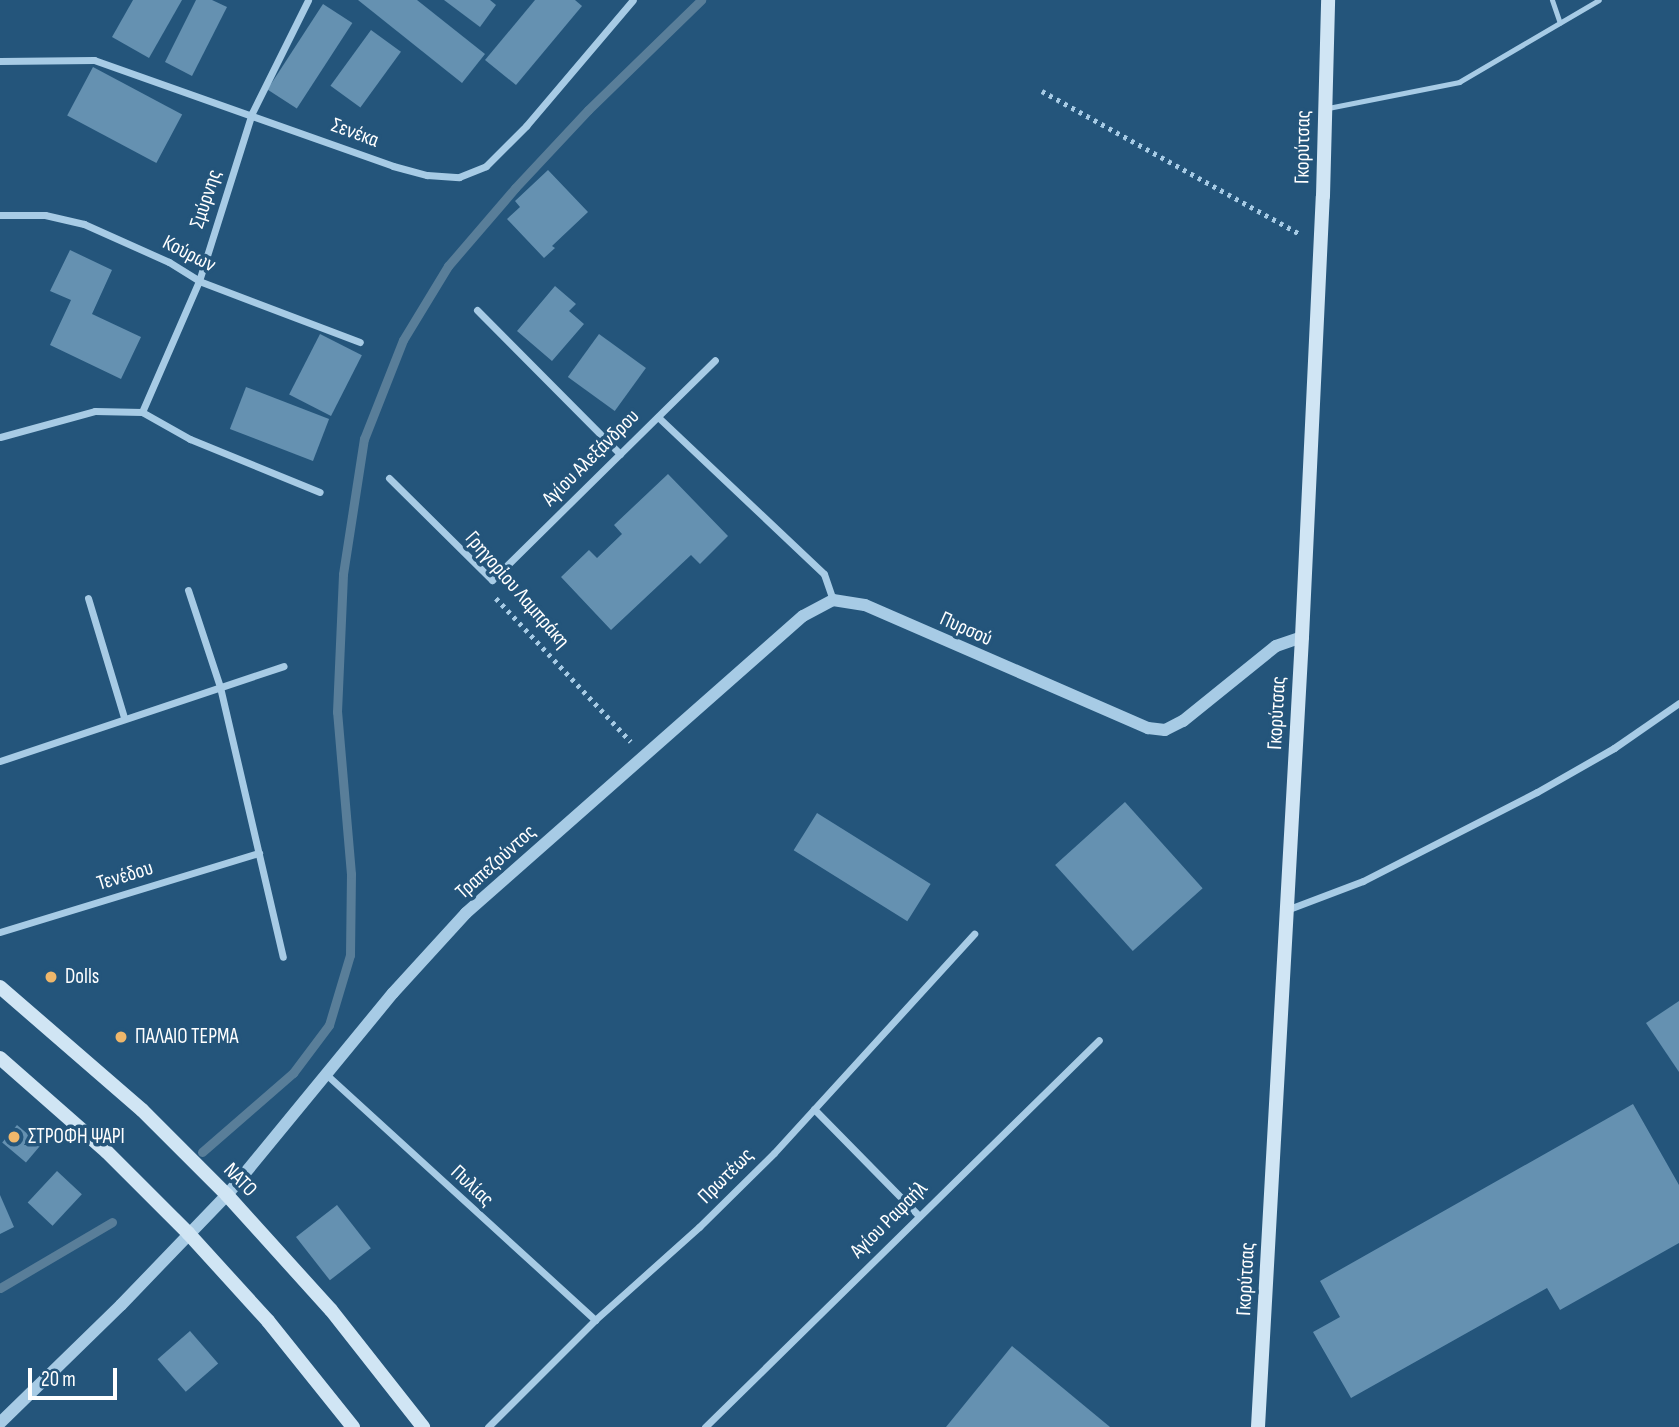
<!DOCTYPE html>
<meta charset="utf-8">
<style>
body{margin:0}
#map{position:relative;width:1679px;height:1427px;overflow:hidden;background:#24557b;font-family:"Sofia Sans Condensed",sans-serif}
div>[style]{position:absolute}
.stream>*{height:9px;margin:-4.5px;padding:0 4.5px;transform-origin:4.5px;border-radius:4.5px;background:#597e99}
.building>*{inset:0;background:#6591b1;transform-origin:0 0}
.path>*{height:4.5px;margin-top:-2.25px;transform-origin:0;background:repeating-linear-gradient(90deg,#a7cbe5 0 3.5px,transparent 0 8.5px)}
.service>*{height:5px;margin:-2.5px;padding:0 2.5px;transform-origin:2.5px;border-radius:2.5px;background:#a7cbe5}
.minor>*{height:7px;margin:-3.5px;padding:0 3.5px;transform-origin:3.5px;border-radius:3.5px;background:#a7cbe5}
.tertiary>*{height:12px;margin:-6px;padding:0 6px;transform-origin:6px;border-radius:6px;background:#a7cbe5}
.secondary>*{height:14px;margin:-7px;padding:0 7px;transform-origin:7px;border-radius:7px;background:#d0e5f4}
.dots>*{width:19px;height:19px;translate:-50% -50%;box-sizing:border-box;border:4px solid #24557b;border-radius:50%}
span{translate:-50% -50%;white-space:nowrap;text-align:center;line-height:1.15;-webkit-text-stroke:7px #24557b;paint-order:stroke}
.street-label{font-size:21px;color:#fff}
.poi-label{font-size:21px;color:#fff}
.left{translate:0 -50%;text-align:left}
.scale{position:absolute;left:28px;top:1368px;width:89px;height:32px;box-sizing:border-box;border:4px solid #fff;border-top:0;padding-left:9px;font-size:21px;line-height:24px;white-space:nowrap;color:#fff;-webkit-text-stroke:5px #24557b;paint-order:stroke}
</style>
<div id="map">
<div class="stream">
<i style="left:202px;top:1152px;width:121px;rotate:-41deg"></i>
<i style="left:293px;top:1073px;width:60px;rotate:-53.1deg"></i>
<i style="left:329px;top:1025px;width:73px;rotate:-73.3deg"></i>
<i style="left:350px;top:955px;width:81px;rotate:-89.3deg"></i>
<i style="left:351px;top:874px;width:163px;rotate:-94.9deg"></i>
<i style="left:337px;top:712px;width:138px;rotate:-87.5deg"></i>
<i style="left:343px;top:574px;width:137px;rotate:-81.2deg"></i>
<i style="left:364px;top:439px;width:106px;rotate:-68.5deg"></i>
<i style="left:403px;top:340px;width:87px;rotate:-58.7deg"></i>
<i style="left:448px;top:266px;width:103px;rotate:-49.3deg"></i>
<i style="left:515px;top:188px;width:107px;rotate:-46.9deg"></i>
<i style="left:588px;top:110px;width:158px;rotate:-44.2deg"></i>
<i style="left:0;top:1288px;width:130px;rotate:-30.5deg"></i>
</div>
<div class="building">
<i style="clip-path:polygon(133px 0,182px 0,149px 58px,112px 37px)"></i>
<i style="clip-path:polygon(196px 0,212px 0,227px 7px,192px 76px,165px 62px)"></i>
<i style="clip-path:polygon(358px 0,417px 0,485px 54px,462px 83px)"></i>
<i style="clip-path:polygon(444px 0,490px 0,496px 5px,480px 27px)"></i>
<i style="clip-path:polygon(535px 0,575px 0,582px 6px,516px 85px,485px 60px)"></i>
<i style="left:323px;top:4px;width:35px;height:102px;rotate:33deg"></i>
<i style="left:371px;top:30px;width:37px;height:69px;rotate:36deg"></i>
<i style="left:93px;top:67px;width:101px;height:55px;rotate:28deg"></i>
<i style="clip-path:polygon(548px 170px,588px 212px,552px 246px,555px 248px,544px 258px,507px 219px,520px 207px,515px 201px)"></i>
<i style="clip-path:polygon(70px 250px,112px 270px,92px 314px,141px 337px,121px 379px,50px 345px,71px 300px,50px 291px)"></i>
<i style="clip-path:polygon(555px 286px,576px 304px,569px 311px,584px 324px,552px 361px,517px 331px)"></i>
<i style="left:320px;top:334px;width:47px;height:68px;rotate:27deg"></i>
<i style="left:599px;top:334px;width:58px;height:53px;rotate:36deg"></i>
<i style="left:246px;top:387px;width:89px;height:45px;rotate:21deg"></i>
<i style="clip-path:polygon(668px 474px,728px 536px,700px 564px,691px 555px,611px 630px,561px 577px,589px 550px,597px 558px,622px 534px,614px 525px)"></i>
<i style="left:1125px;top:802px;width:116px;height:94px;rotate:48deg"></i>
<i style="left:817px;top:813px;width:134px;height:44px;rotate:32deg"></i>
<i style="clip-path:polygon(1679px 1001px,1679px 1072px,1646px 1023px)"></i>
<i style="clip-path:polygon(1633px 1104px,1679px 1185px,1679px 1243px,1560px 1310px,1547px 1288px,1351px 1398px,1313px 1332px,1340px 1317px,1320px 1281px)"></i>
<i style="left:17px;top:1125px;width:31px;height:23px;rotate:40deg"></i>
<i style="left:57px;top:1171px;width:34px;height:43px;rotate:43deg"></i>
<i style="clip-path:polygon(0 1195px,14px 1227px,0 1234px)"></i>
<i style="left:337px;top:1205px;width:55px;height:52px;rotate:52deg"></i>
<i style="left:190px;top:1331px;width:43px;height:43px;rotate:49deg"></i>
<i style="clip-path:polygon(1012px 1346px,1110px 1427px,946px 1427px)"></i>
</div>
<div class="path">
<i style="left:1042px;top:91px;width:297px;rotate:29deg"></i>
<i style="left:496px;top:598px;width:197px;rotate:46.8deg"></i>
</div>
<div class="service">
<i style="left:1552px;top:0;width:24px;rotate:71deg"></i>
<i style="left:1328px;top:108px;width:134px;rotate:-11.2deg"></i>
<i style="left:1459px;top:82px;width:162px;rotate:-30.4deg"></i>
</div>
<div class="minor">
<i style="left:0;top:61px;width:94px;rotate:-0.6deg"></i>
<i style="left:94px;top:60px;width:317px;rotate:19.5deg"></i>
<i style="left:393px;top:166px;width:35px;rotate:15deg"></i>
<i style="left:427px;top:175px;width:32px;rotate:4deg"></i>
<i style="left:459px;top:177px;width:29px;rotate:-22deg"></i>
<i style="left:486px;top:166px;width:57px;rotate:-45deg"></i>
<i style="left:526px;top:126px;width:165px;rotate:-49.7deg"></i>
<i style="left:0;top:215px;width:45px"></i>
<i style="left:45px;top:215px;width:40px;rotate:13deg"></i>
<i style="left:84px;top:224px;width:93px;rotate:24.1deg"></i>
<i style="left:169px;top:262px;width:36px;rotate:32deg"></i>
<i style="left:199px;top:281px;width:172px;rotate:20.8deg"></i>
<i style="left:477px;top:310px;width:203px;rotate:45.2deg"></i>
<i style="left:142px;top:412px;width:143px;rotate:-66.5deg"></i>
<i style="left:199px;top:281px;width:176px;rotate:-72.5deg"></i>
<i style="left:252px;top:113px;width:126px;rotate:-63.6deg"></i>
<i style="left:658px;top:417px;width:228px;rotate:43.4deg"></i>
<i style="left:824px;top:574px;width:28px;rotate:71deg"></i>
<i style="left:0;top:437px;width:98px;rotate:-15.3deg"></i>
<i style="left:95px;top:411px;width:47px;rotate:1.2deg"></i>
<i style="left:142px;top:412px;width:55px;rotate:29.4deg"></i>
<i style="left:190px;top:439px;width:140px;rotate:22.2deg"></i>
<i style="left:389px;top:478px;width:145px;rotate:44.7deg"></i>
<i style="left:492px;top:580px;width:313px;rotate:-44.6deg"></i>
<i style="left:188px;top:590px;width:102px;rotate:71.7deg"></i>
<i style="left:220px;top:687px;width:277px;rotate:76.9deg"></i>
<i style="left:88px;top:598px;width:124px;rotate:73.2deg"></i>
<i style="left:0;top:761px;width:299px;rotate:-18.5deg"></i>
<i style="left:1289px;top:909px;width:79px;rotate:-20.7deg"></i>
<i style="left:1363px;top:881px;width:195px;rotate:-27.1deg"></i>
<i style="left:1537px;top:792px;width:89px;rotate:-29.7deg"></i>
<i style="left:1614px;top:748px;width:79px;rotate:-34.7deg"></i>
<i style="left:0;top:932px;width:271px;rotate:-17deg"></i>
<i style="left:328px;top:1076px;width:362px;rotate:42.4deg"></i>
<i style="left:814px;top:1109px;width:150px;rotate:45.5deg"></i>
<i style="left:488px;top:1427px;width:151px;rotate:-45deg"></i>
<i style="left:595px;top:1320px;width:140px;rotate:-41.8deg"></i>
<i style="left:699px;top:1227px;width:105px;rotate:-44.6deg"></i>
<i style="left:774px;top:1153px;width:297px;rotate:-47.6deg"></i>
<i style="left:705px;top:1427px;width:552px;rotate:-44.49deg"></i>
</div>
<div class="tertiary">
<i style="left:0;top:1423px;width:169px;rotate:-44.3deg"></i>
<i style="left:121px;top:1305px;width:153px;rotate:-46.1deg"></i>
<i style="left:227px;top:1195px;width:261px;rotate:-50.6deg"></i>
<i style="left:393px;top:993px;width:108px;rotate:-47.6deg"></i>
<i style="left:466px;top:913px;width:449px;rotate:-41.4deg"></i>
<i style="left:803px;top:616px;width:34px;rotate:-28deg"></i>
<i style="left:833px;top:600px;width:32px;rotate:9deg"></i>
<i style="left:865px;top:605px;width:309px;rotate:23.5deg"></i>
<i style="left:1148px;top:728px;width:17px;rotate:7deg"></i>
<i style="left:1165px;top:730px;width:20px;rotate:-27deg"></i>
<i style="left:1183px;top:721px;width:119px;rotate:-38.9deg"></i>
<i style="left:1276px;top:646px;width:28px;rotate:-19deg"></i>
</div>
<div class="secondary">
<i style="left:0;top:987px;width:188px;rotate:40.9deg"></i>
<i style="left:142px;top:1110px;width:120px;rotate:45deg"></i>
<i style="left:227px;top:1195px;width:155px;rotate:47.9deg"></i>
<i style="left:331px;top:1310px;width:149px;rotate:51.8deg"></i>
<i style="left:0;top:1058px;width:142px;rotate:41.3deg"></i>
<i style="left:107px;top:1152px;width:115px;rotate:45deg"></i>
<i style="left:188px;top:1233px;width:119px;rotate:47.7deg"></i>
<i style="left:268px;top:1321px;width:136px;rotate:51.3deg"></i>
<i style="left:1258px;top:1427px;width:791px;rotate:-86.81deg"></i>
<i style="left:1302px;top:637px;width:441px;rotate:-87.3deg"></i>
<i style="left:1323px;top:196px;width:196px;rotate:-88.5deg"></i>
</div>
<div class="dots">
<i style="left:51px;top:977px;background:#efb76b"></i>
<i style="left:121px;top:1037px;background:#efb76b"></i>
<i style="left:14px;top:1137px;background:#efb76b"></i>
</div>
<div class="street-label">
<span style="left:355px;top:133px;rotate:20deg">Σενέκα</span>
<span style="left:1303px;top:147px;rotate:-89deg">Γκορύτσας</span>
<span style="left:206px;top:199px;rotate:-72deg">Σμύρνης</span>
<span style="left:189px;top:254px;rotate:27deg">Κούρων</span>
<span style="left:591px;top:458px;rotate:-45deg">Αγίου Αλεξάνδρου</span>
<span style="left:517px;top:590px;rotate:49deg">Γρηγορίου Λαμπράκη</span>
<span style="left:966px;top:629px;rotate:24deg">Πυρσού</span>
<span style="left:1277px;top:713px;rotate:-87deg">Γκορύτσας</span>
<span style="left:496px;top:862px;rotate:-42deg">Τραπεζούντος</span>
<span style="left:125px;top:876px;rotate:-17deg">Τενέδου</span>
<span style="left:726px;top:1176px;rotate:-45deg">Πρωτέως</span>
<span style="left:240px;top:1180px;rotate:46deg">ΝΑΤΟ</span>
<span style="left:472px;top:1186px;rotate:43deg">Πυλίας</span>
<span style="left:889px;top:1220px;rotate:-45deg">Αγίου Ραφαήλ</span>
<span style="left:1246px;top:1279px;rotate:-87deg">Γκορύτσας</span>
</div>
<div class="poi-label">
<span class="left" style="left:65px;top:977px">Dolls</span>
<span class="left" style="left:135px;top:1037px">ΠΑΛΑΙΟ ΤΕΡΜΑ</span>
<span class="left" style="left:28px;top:1137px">ΣΤΡΟΦΗ ΨΑΡΙ</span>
</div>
<div class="scale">20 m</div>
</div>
